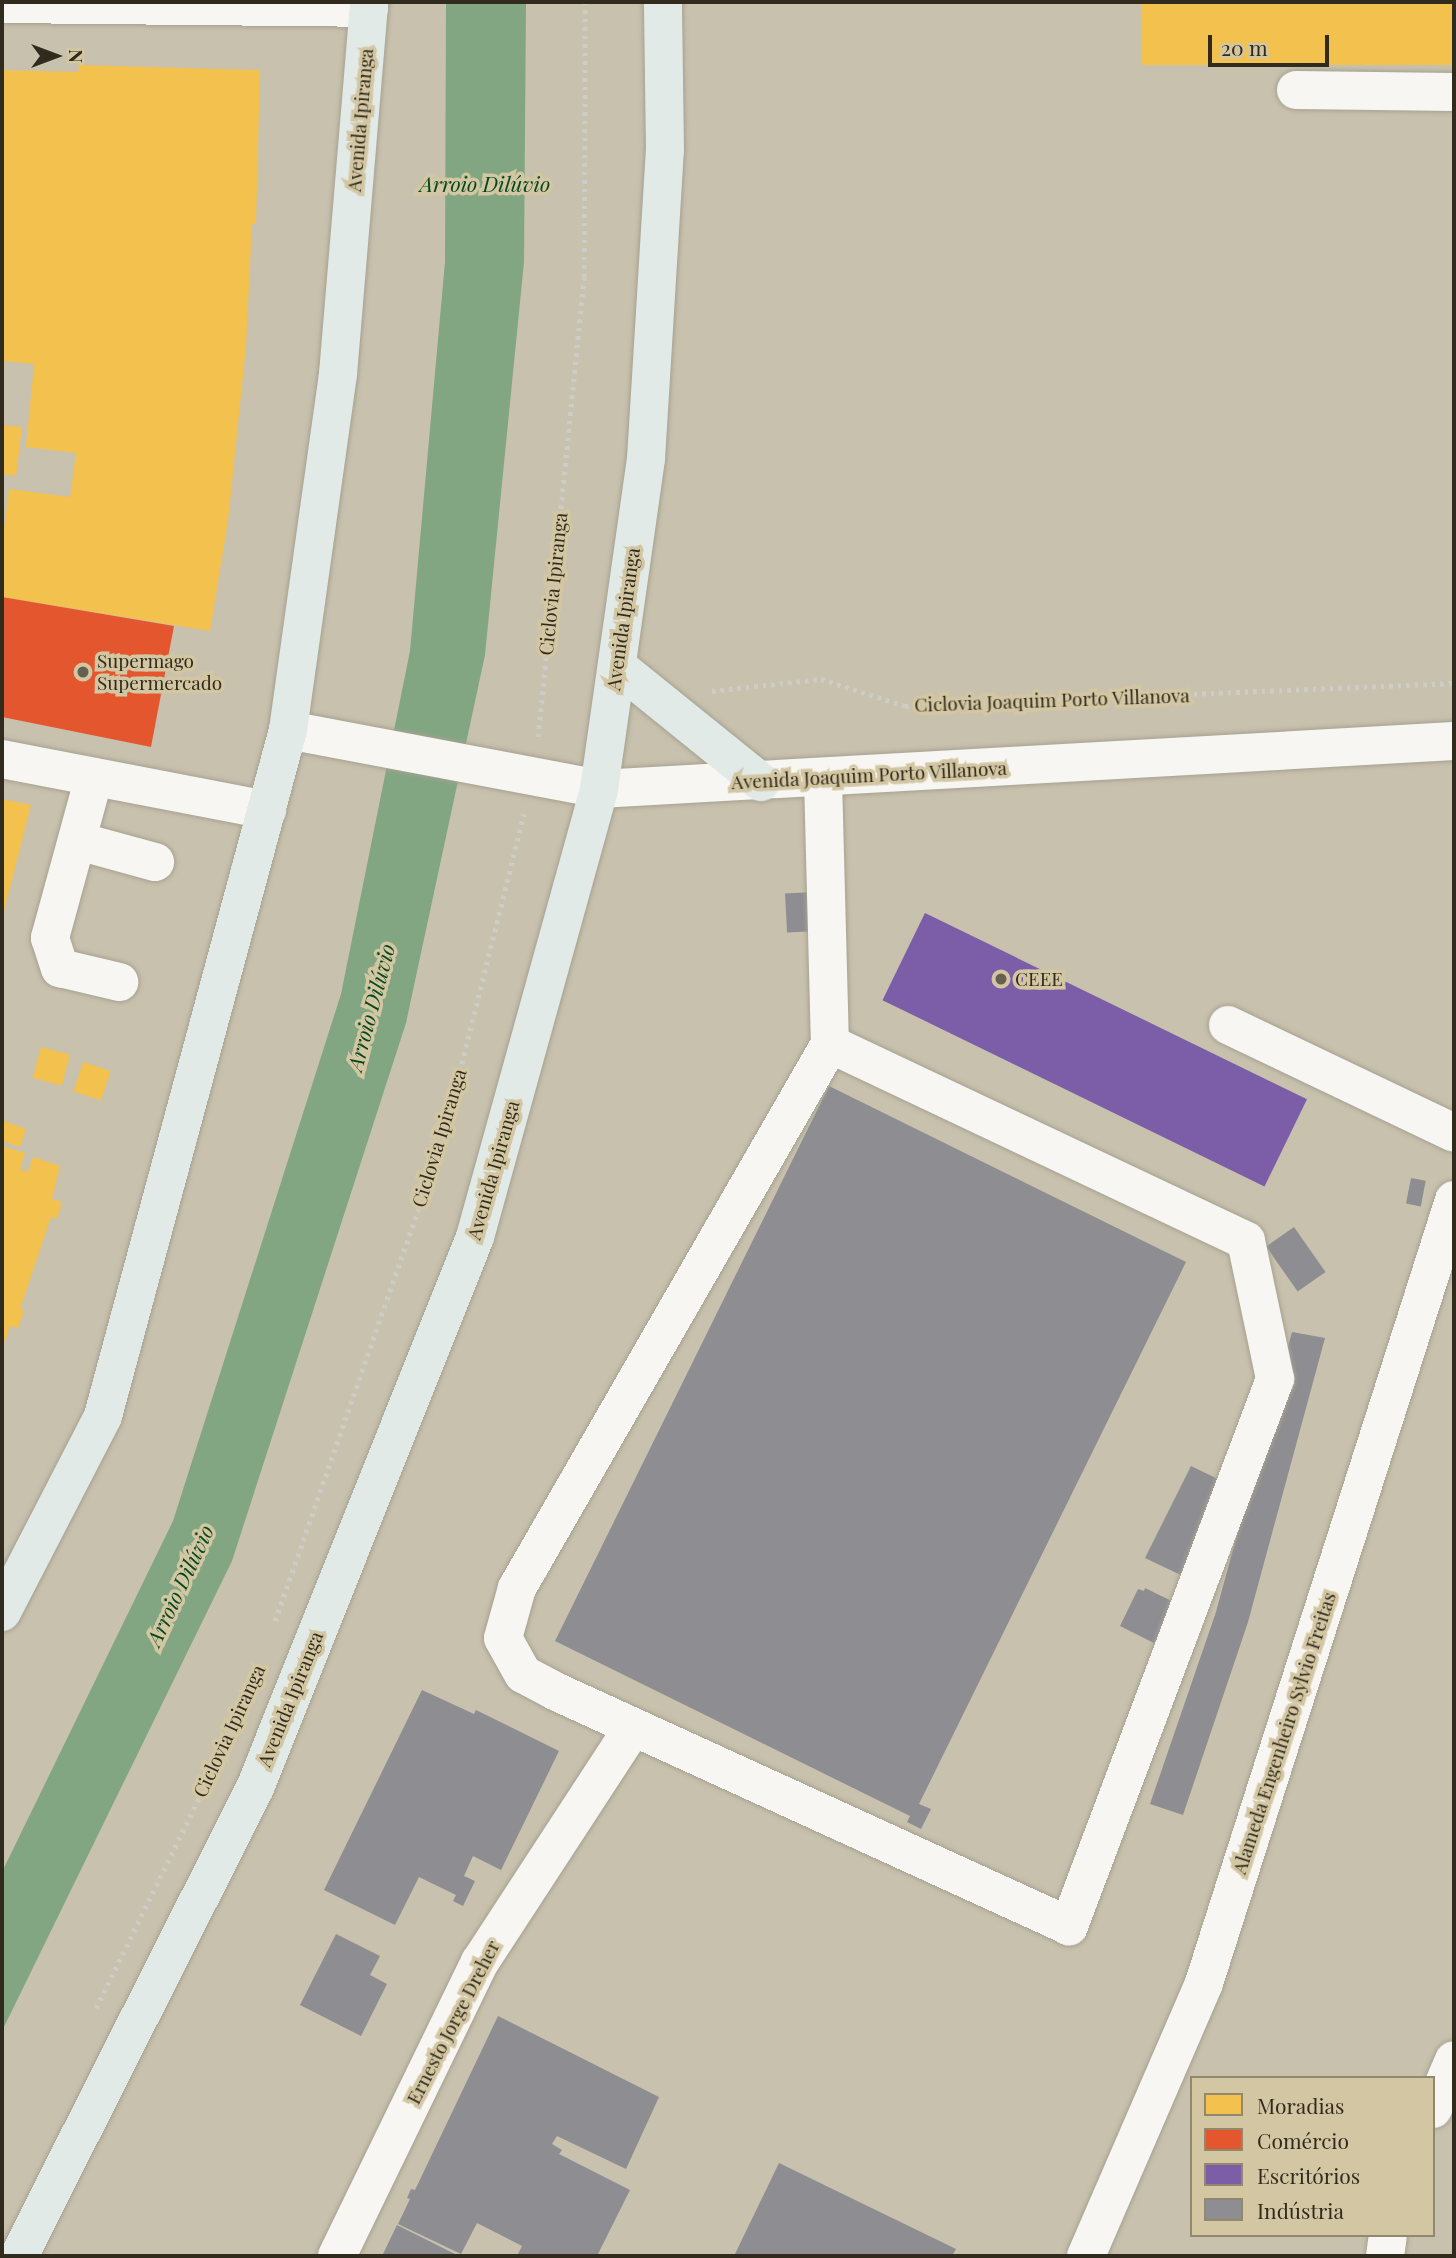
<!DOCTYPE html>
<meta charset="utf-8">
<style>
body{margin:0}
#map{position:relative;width:1456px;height:2258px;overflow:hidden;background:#c8c1ad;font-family:"Playfair Display",serif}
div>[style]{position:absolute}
.water>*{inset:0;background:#82a682}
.homes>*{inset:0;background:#f2c14e;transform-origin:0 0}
.shops>*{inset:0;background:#e4572e}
.offices>*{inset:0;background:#7b5ea7;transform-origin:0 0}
.industry>*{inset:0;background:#8d8d92;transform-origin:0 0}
.path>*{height:4.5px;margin-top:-2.25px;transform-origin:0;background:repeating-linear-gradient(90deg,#ceccc6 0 3.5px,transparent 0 8.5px)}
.roads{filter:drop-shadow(0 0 2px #a6a191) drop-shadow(0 0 2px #a6a191)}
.minor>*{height:38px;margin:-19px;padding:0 19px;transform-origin:19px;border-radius:19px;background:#f7f6f3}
.major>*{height:38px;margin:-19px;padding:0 19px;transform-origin:19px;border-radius:19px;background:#e2eae8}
.dots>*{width:19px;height:19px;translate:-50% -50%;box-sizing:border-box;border:4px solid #d3c6a2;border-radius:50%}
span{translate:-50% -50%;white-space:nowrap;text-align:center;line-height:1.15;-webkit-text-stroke:7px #d3c6a2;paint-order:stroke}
.street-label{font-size:19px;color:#302b1d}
.poi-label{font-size:19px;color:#302b1d}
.left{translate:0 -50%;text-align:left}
.water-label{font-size:21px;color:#03471d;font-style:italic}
.frame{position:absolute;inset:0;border:4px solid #302b1d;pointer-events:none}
.legend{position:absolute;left:1190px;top:2076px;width:245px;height:161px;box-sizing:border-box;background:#d3c6a2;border:2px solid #92886d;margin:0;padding:9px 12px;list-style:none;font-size:21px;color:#302b1d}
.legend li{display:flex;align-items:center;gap:14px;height:35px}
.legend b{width:35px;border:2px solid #92886d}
.north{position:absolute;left:21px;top:21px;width:70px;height:70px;-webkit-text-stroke:5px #d3c6a2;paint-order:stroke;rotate:90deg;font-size:19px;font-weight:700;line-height:28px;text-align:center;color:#302b1d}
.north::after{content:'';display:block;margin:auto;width:24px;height:32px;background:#302b1d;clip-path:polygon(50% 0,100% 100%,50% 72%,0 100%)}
.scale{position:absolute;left:1208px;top:35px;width:121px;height:32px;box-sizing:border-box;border:4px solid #302b1d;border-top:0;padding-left:9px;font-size:21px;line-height:24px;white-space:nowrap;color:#302b1d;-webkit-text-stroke:5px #d3c6a2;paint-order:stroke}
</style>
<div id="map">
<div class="water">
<i style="clip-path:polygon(446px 2px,526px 2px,524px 262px,485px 655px,406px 1023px,232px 1561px,2px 2031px,2px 1872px,173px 1521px,341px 994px,410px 651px,445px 262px)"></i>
</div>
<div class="homes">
<i style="left:1141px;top:2px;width:313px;height:63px"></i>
<i style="clip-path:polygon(79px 65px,260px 70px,256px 224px,252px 224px,246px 346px,228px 521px,210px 631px,2px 597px,2px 545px,9px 489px,70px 497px,76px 453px,26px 447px,34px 364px,2px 361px,2px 70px,78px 72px)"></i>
<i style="clip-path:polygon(2px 425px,22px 427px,16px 476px,2px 474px)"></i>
<i style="clip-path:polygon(2px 799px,31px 805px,3px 915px,2px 915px)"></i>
<i style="left:41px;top:1047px;width:30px;height:32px;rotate:15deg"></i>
<i style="left:83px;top:1062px;width:29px;height:31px;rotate:18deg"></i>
<i style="clip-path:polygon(4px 1121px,26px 1129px,20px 1147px,2px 1141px)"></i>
<i style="clip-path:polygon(2px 1146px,25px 1153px,20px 1169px,28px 1172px,33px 1157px,60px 1166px,52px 1199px,62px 1202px,57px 1219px,51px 1217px,20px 1309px,24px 1310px,18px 1328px,10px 1326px,5px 1342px,2px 1341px)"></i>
</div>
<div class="shops">
<i style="clip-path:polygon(2px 597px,174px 626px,151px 747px,2px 717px)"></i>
</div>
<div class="offices">
<i style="left:925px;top:913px;width:425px;height:97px;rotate:26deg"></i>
</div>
<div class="industry">
<i style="left:815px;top:892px;width:39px;height:30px;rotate:87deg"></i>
<i style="clip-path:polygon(829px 1086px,1186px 1262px,919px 1804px,931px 1809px,921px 1829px,907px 1822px,910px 1816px,555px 1641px)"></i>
<i style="left:1411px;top:1178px;width:15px;height:26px;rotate:11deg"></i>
<i style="left:1294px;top:1227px;width:55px;height:34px;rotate:55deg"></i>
<i style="clip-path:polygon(1292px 1332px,1325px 1338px,1248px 1622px,1183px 1815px,1150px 1804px,1216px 1612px)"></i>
<i style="clip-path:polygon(1191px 1466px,1224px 1482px,1185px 1577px,1145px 1558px)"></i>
<i style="clip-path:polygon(1145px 1588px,1184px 1607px,1164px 1648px,1120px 1626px,1138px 1589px,1144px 1591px)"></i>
<i style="clip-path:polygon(422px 1690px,474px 1714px,476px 1710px,559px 1751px,501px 1870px,473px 1856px,464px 1876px,475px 1881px,463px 1906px,453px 1901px,456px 1895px,419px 1877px,395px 1925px,324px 1890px)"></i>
<i style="clip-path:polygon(336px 1934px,380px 1956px,370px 1975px,387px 1984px,361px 2036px,300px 2005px)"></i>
<i style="clip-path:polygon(498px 2016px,659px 2097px,626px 2169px,557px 2136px,552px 2144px,562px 2150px,559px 2154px,630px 2190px,597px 2256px,517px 2256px,522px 2246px,477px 2223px,461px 2254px,398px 2224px,410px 2199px,407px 2198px,411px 2189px,415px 2190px)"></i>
<i style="clip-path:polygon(779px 2163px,956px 2249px,952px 2256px,734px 2256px)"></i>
<i style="clip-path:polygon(397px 2225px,459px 2256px,382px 2256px)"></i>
</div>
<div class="path">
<i style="left:712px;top:691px;width:110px;rotate:-6.3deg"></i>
<i style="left:821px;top:679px;width:88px;rotate:17.8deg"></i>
<i style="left:905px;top:706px;width:549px;rotate:-2.4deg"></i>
<i style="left:538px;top:737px;width:462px;rotate:-84.3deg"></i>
<i style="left:584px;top:277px;width:275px;rotate:-89.8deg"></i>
<i style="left:275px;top:1621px;width:511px;rotate:-70.82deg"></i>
<i style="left:443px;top:1138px;width:334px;rotate:-76deg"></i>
<i style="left:96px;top:2008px;width:309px;rotate:-63.9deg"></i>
</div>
<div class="roads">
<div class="minor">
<i style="left:2px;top:4px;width:367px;rotate:0.6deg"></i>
<i style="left:1296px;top:90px;width:158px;rotate:0.7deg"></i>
<i style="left:288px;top:730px;width:317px;rotate:10.7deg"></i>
<i style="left:599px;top:789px;width:856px;rotate:-3.21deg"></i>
<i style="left:2px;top:759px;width:270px;rotate:10.9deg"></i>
<i style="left:94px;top:777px;width:167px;rotate:105.3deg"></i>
<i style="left:50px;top:938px;width:32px;rotate:72deg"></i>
<i style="left:60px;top:968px;width:61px;rotate:13.3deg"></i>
<i style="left:823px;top:779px;width:265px;rotate:88.5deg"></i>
<i style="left:78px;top:841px;width:80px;rotate:15.3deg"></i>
<i style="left:1228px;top:1025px;width:250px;rotate:25.5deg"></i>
<i style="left:830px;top:1044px;width:460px;rotate:25.3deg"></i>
<i style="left:1246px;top:1241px;width:141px;rotate:78.1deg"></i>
<i style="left:1275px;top:1379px;width:585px;rotate:110.64deg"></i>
<i style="left:1069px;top:1926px;width:563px;rotate:-155.44deg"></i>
<i style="left:557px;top:1692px;width:38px;rotate:-152deg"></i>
<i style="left:523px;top:1674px;width:41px;rotate:-119.1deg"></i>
<i style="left:503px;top:1638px;width:52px;rotate:-74.4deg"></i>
<i style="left:517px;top:1588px;width:628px;rotate:-60.09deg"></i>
<i style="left:1433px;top:2109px;width:53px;rotate:-66.8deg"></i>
<i style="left:337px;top:2256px;width:327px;rotate:-64.1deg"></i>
<i style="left:480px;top:1962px;width:280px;rotate:-56.9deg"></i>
<i style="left:1086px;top:2256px;width:297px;rotate:-66.6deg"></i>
<i style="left:1204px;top:1983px;width:822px;rotate:-72.29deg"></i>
<i style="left:1385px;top:2256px;width:21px;rotate:-82deg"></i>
</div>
<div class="major">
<i style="left:617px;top:666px;width:185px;rotate:38.9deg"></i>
<i style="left:2px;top:1612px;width:220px;rotate:-62.7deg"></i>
<i style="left:103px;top:1416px;width:711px;rotate:-74.91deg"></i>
<i style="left:288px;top:730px;width:359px;rotate:-82deg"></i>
<i style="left:338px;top:374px;width:373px;rotate:-85.2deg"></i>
<i style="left:19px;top:2256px;width:524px;rotate:-63.24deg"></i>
<i style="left:255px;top:1788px;width:593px;rotate:-68.23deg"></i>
<i style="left:475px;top:1237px;width:465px;rotate:-74.5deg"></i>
<i style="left:599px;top:789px;width:333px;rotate:-81.9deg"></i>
<i style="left:646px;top:459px;width:309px;rotate:-86.5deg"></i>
<i style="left:665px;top:151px;width:149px;rotate:-90.8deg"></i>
</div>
</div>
<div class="dots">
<i style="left:83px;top:672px;background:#65604f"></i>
<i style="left:1001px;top:979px;background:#65604f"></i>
</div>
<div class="street-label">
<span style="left:360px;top:120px;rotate:-85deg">Avenida Ipiranga</span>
<span style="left:553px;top:584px;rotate:-84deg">Ciclovia Ipiranga</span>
<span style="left:623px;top:619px;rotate:-82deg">Avenida Ipiranga</span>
<span style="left:1052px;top:700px;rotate:-2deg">Ciclovia Joaquim Porto Villanova</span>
<span style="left:869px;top:775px;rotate:-3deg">Avenida Joaquim Porto Villanova</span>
<span style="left:439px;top:1138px;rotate:-73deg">Ciclovia Ipiranga</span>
<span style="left:493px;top:1170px;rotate:-74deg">Avenida Ipiranga</span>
<span style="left:290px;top:1699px;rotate:-68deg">Avenida Ipiranga</span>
<span style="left:229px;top:1731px;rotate:-65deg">Ciclovia Ipiranga</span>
<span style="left:1284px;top:1733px;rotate:-72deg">Alameda Engenheiro Sylvio Freitas</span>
<span style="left:453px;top:2022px;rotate:-63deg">Ernesto Jorge Dreher</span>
</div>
<div class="poi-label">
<span class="left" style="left:97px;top:672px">Supermago<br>Supermercado</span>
<span class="left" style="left:1015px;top:979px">CEEE</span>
</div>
<div class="water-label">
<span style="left:485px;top:183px">Arroio Dilúvio</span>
<span style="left:370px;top:1007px;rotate:-75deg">Arroio Dilúvio</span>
<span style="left:179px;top:1585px;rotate:-65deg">Arroio Dilúvio</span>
</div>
<div class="frame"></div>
<ul class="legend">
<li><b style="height:19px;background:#f2c14e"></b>Moradias</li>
<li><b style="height:19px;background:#e4572e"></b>Comércio</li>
<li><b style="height:19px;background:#7b5ea7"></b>Escritórios</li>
<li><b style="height:19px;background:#8d8d92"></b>Indústria</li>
</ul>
<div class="north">N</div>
<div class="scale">20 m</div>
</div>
